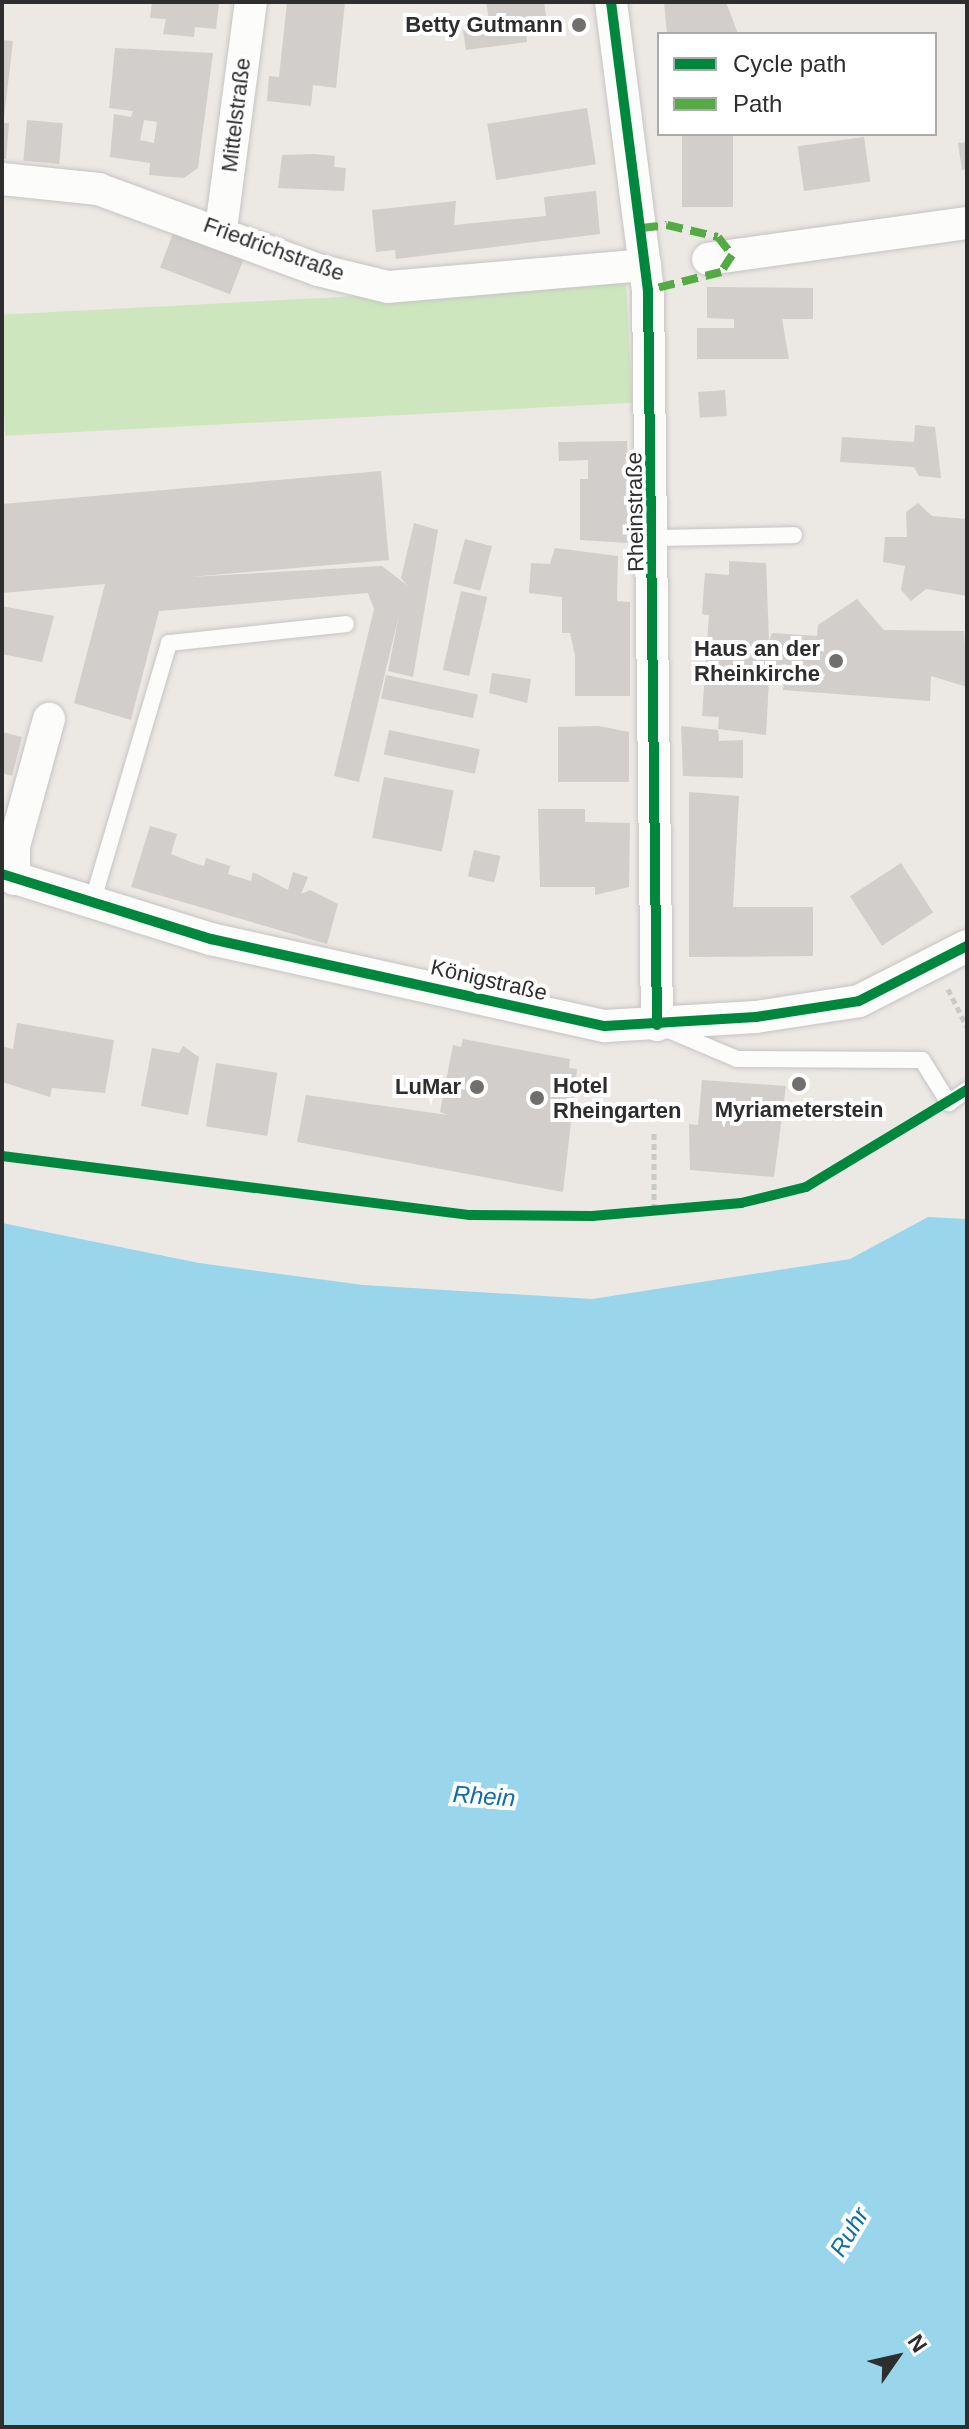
<!DOCTYPE html>
<meta charset="utf-8">
<style>
body{margin:0}
#map{position:relative;width:969px;height:2429px;overflow:hidden;background:#ece8e4;font-family:Helvetica,sans-serif}
div>[style]{position:absolute}
.green>*{inset:0;background:#cee6be;transform-origin:0 0}
.water>*{inset:0;background:#99d6ec}
.building>*{inset:0;background:#d1cecb;transform-origin:0 0}
.path>*{height:5px;margin-top:-2.5px;transform-origin:0;background:repeating-linear-gradient(90deg,#c9c9c8 0 6px,transparent 0 10px)}
.roads{filter:drop-shadow(0 0 2px #c5c4c5) drop-shadow(0 0 2px #c5c4c5)}
.service>*{height:16px;margin:-8px;padding:0 8px;transform-origin:8px;border-radius:8px;background:#fcfcfb}
.minor>*{height:32px;margin:-16px;padding:0 16px;transform-origin:16px;border-radius:16px;background:#fcfcfb}
.quiet>*{height:8px;margin-top:-4px;transform-origin:0;background:repeating-linear-gradient(90deg,#54ab44 0 16px,transparent 0 24px)}
.cycleway>*{height:10px;margin:-5px;padding:0 5px;transform-origin:5px;border-radius:5px;background:#00873e}
.dots>*{width:22px;height:22px;translate:-50% -50%;box-sizing:border-box;border:4px solid #fff;border-radius:50%}
span{translate:-50% -50%;white-space:nowrap;text-align:center;line-height:1.15;-webkit-text-stroke:8px #fff;paint-order:stroke}
.poi-label{font-size:22px;color:#2e2e2e;font-weight:700}
.right{translate:-100% -50%;text-align:right}
.left{translate:0 -50%;text-align:left}
.street-label{font-size:22px;color:#2e2e2e}
.water-label{font-size:24px;color:#0d6fa3;font-style:italic}
.frame{position:absolute;inset:0;border:4px solid #2e2e2e;pointer-events:none}
.legend{position:absolute;left:657px;top:32px;width:280px;height:104px;box-sizing:border-box;background:#fff;border:2px solid #ababab;margin:0;padding:10px 14px;list-style:none;font-size:24px;color:#2e2e2e}
.legend li{display:flex;align-items:center;gap:16px;height:40px}
.legend b{width:40px;border:2px solid #ababab}
.north{position:absolute;left:857px;top:2317px;width:80px;height:80px;-webkit-text-stroke:6px #fff;paint-order:stroke;rotate:56deg;font-size:22px;font-weight:700;line-height:32px;text-align:center;color:#2e2e2e}
.north::after{content:'';display:block;margin:auto;width:28px;height:36px;background:#2e2e2e;clip-path:polygon(50% 0,100% 100%,50% 72%,0 100%)}
</style>
<div id="map">
<div class="green">
<i style="left:626px;top:282px;width:121px;height:628px;rotate:87deg"></i>
</div>
<div class="water">
<i style="clip-path:polygon(928px 1217px,967px 1219px,967px 2427px,2px 2427px,2px 1223px,199px 1263px,363px 1285px,592px 1299px,850px 1259px)"></i>
</div>
<div class="building">
<i style="clip-path:polygon(152px 2px,219px 2px,216px 29px,195px 27px,194px 37px,163px 34px,166px 19px,150px 18px)"></i>
<i style="clip-path:polygon(287px 2px,345px 2px,336px 88px,313px 85px,311px 106px,267px 101px,269px 76px,279px 77px)"></i>
<i style="clip-path:polygon(486px 2px,544px 2px,547px 22px,525px 25px,527px 42px,466px 50px,463px 30px,490px 25px)"></i>
<i style="clip-path:polygon(664px 2px,726px 2px,738px 34px,667px 34px)"></i>
<i style="clip-path:polygon(2px 40px,13px 41px,4px 118px,2px 118px)"></i>
<i style="clip-path:polygon(evenodd,115px 48px,213px 53px,198px 168px,184px 178px,149px 175px,150px 163px,110px 157px,114px 114px,131px 117px,133px 111px,109px 108px,115px 48px,144px 120px,157px 122px,154px 143px,140px 140px,144px 120px)"></i>
<i style="left:587px;top:108px;width:57px;height:101px;rotate:81deg"></i>
<i style="left:27px;top:120px;width:36px;height:41px;rotate:5deg"></i>
<i style="clip-path:polygon(2px 123px,9px 123px,6px 159px,2px 159px)"></i>
<i style="left:682px;top:134px;width:51px;height:73px"></i>
<i style="left:864px;top:137px;width:45px;height:67px;rotate:82deg"></i>
<i style="clip-path:polygon(967px 142px,967px 169px,962px 170px,958px 143px)"></i>
<i style="clip-path:polygon(314px 154px,335px 156px,334px 167px,346px 168px,344px 191px,278px 188px,282px 155px)"></i>
<i style="clip-path:polygon(596px 191px,600px 234px,396px 259px,395px 250px,376px 252px,372px 210px,456px 201px,454px 225px,546px 216px,544px 197px)"></i>
<i style="left:174px;top:231px;width:75px;height:39px;rotate:21deg"></i>
<i style="clip-path:polygon(707px 287px,813px 288px,813px 319px,782px 319px,789px 359px,697px 359px,697px 328px,734px 328px,734px 319px,707px 318px)"></i>
<i style="left:725px;top:390px;width:26px;height:27px;rotate:86deg"></i>
<i style="clip-path:polygon(915px 425px,935px 427px,941px 478px,919px 476px,914px 467px,840px 462px,842px 437px,914px 442px)"></i>
<i style="clip-path:polygon(627px 441px,629px 543px,580px 540px,580px 479px,588px 479px,588px 460px,559px 461px,558px 442px)"></i>
<i style="clip-path:polygon(381px 471px,389px 560px,190px 577px,382px 566px,408px 586px,401px 578px,414px 523px,438px 530px,413px 677px,388px 671px,399px 615px,359px 782px,334px 776px,374px 609px,368px 593px,159px 611px,131px 720px,74px 703px,105px 584px,2px 593px,2px 504px)"></i>
<i style="clip-path:polygon(918px 503px,932px 516px,967px 519px,967px 596px,926px 589px,911px 601px,901px 590px,905px 566px,883px 562px,885px 537px,907px 537px,906px 512px)"></i>
<i style="left:465px;top:539px;width:28px;height:46px;rotate:15deg"></i>
<i style="clip-path:polygon(555px 548px,618px 556px,617px 601px,630px 602px,630px 696px,575px 696px,575px 656px,570px 633px,562px 633px,562px 597px,529px 593px,531px 563px,550px 564px)"></i>
<i style="clip-path:polygon(729px 561px,766px 563px,769px 641px,772px 633px,817px 636px,818px 625px,857px 599px,884px 630px,964px 631px,967px 687px,931px 676px,930px 701px,783px 690px,784px 682px,769px 681px,766px 735px,718px 729px,719px 717px,702px 716px,709px 615px,702px 614px,705px 573px,729px 575px)"></i>
<i style="left:461px;top:591px;width:27px;height:81px;rotate:13deg"></i>
<i style="clip-path:polygon(2px 606px,54px 616px,42px 662px,2px 654px)"></i>
<i style="clip-path:polygon(492px 673px,531px 679px,527px 703px,489px 693px)"></i>
<i style="left:386px;top:675px;width:94px;height:24px;rotate:12deg"></i>
<i style="clip-path:polygon(599px 726px,629px 732px,629px 782px,558px 782px,558px 727px)"></i>
<i style="clip-path:polygon(681px 726px,718px 730px,719px 741px,743px 740px,743px 778px,683px 776px)"></i>
<i style="left:389px;top:730px;width:93px;height:25px;rotate:12deg"></i>
<i style="clip-path:polygon(2px 732px,22px 737px,12px 776px,2px 773px)"></i>
<i style="left:384px;top:777px;width:71px;height:62px;rotate:11deg"></i>
<i style="clip-path:polygon(689px 792px,739px 796px,733px 907px,813px 907px,813px 956px,689px 957px)"></i>
<i style="clip-path:polygon(538px 809px,585px 809px,585px 822px,630px 823px,629px 887px,595px 895px,595px 887px,540px 887px)"></i>
<i style="clip-path:polygon(150px 826px,177px 834px,171px 854px,191px 862px,204px 866px,206px 858px,230px 866px,228px 874px,251px 881px,253px 872px,288px 890px,293px 872px,308px 877px,301px 894px,310px 890px,338px 904px,327px 944px,131px 887px)"></i>
<i style="left:474px;top:850px;width:27px;height:27px;rotate:13deg"></i>
<i style="left:901px;top:863px;width:59px;height:61px;rotate:57deg"></i>
<i style="clip-path:polygon(17px 1023px,114px 1040px,105px 1093px,52px 1088px,50px 1097px,2px 1082px,4px 1047px,13px 1049px)"></i>
<i style="clip-path:polygon(463px 1039px,570px 1059px,569px 1068px,577px 1069px,563px 1192px,297px 1142px,306px 1095px,448px 1115px,440px 1112px,453px 1045px,461px 1047px)"></i>
<i style="clip-path:polygon(183px 1046px,199px 1057px,188px 1115px,141px 1106px,152px 1048px,179px 1053px)"></i>
<i style="left:216px;top:1063px;width:62px;height:64px;rotate:9deg"></i>
<i style="clip-path:polygon(702px 1080px,786px 1086px,774px 1177px,690px 1170px,689px 1124px,698px 1125px)"></i>
</div>
<div class="path">
<i style="left:948px;top:989px;width:42px;rotate:63.4deg"></i>
<i style="left:654px;top:1209px;width:77px;rotate:-90deg"></i>
</div>
<div class="roads">
<div class="service">
<i style="left:656px;top:538px;width:138px;rotate:-1.2deg"></i>
<i style="left:92px;top:903px;width:271px;rotate:-73.5deg"></i>
<i style="left:169px;top:643px;width:178px;rotate:-6.1deg"></i>
<i style="left:666px;top:1029px;width:77px;rotate:22.9deg"></i>
<i style="left:737px;top:1059px;width:185px;rotate:0.3deg"></i>
<i style="left:922px;top:1060px;width:51px;rotate:57.9deg"></i>
<i style="left:949px;top:1103px;width:22px;rotate:-36deg"></i>
</div>
<div class="minor">
<i style="left:611px;top:2px;width:290px;rotate:82.7deg"></i>
<i style="left:648px;top:290px;width:735px;rotate:89.3deg"></i>
<i style="left:2px;top:179px;width:97px;rotate:5.9deg"></i>
<i style="left:98px;top:189px;width:234px;rotate:20.2deg"></i>
<i style="left:318px;top:270px;width:72px;rotate:13.7deg"></i>
<i style="left:388px;top:287px;width:258px;rotate:-4.9deg"></i>
<i style="left:221px;top:229px;width:229px;rotate:-82.5deg"></i>
<i style="left:708px;top:259px;width:261px;rotate:-7.9deg"></i>
<i style="left:2px;top:874px;width:219px;rotate:17.3deg"></i>
<i style="left:211px;top:939px;width:403px;rotate:12.5deg"></i>
<i style="left:605px;top:1026px;width:151px;rotate:-3.4deg"></i>
<i style="left:756px;top:1017px;width:104px;rotate:-8.8deg"></i>
<i style="left:859px;top:1001px;width:121px;rotate:-27deg"></i>
<i style="left:14px;top:879px;width:33px;rotate:-90deg"></i>
<i style="left:14px;top:846px;width:132px;rotate:-74.6deg"></i>
</div>
</div>
<div class="quiet">
<i style="left:642px;top:228px;width:25px;rotate:-7deg"></i>
<i style="left:667px;top:225px;width:52px;rotate:13.2deg"></i>
<i style="left:718px;top:237px;width:23px;rotate:52deg"></i>
<i style="left:732px;top:255px;width:20px;rotate:123deg"></i>
<i style="left:721px;top:272px;width:75px;rotate:166.1deg"></i>
</div>
<div class="cycleway">
<i style="left:611px;top:2px;width:290px;rotate:82.7deg"></i>
<i style="left:648px;top:290px;width:735px;rotate:89.3deg"></i>
<i style="left:2px;top:874px;width:219px;rotate:17.3deg"></i>
<i style="left:211px;top:939px;width:403px;rotate:12.5deg"></i>
<i style="left:605px;top:1026px;width:151px;rotate:-3.4deg"></i>
<i style="left:756px;top:1017px;width:104px;rotate:-8.8deg"></i>
<i style="left:859px;top:1001px;width:121px;rotate:-27deg"></i>
<i style="left:2px;top:1156px;width:472px;rotate:7.2deg"></i>
<i style="left:470px;top:1215px;width:122px;rotate:0.5deg"></i>
<i style="left:592px;top:1216px;width:150px;rotate:-5deg"></i>
<i style="left:741px;top:1203px;width:67px;rotate:-13.8deg"></i>
<i style="left:806px;top:1187px;width:188px;rotate:-31.1deg"></i>
</div>
<div class="dots">
<i style="left:579px;top:25px;background:#706f6e"></i>
<i style="left:836px;top:661px;background:#706f6e"></i>
<i style="left:799px;top:1084px;background:#706f6e"></i>
<i style="left:477px;top:1087px;background:#706f6e"></i>
<i style="left:537px;top:1098px;background:#706f6e"></i>
</div>
<div class="poi-label">
<span class="right" style="left:563px;top:25px">Betty Gutmann</span>
<span class="right" style="left:820px;top:661px">Haus an der<br>Rheinkirche</span>
<span class="left" style="left:553px;top:1098px">Hotel<br>Rheingarten</span>
<span class="right" style="left:461px;top:1087px">LuMar</span>
<span style="left:799px;top:1110px">Myriameterstein</span>
</div>
<div class="street-label">
<span style="left:236px;top:115px;rotate:-83deg">Mittelstraße</span>
<span style="left:274px;top:249px;rotate:20deg">Friedrichstraße</span>
<span style="left:635px;top:512px;rotate:-91deg">Rheinstraße</span>
<span style="left:489px;top:980px;rotate:13deg">Königstraße</span>
</div>
<div class="water-label">
<span style="left:484px;top:1796px;rotate:4deg">Rhein</span>
<span style="left:849px;top:2232px;rotate:-59deg">Ruhr</span>
</div>
<div class="frame"></div>
<ul class="legend">
<li><b style="height:10px;background:#00873e"></b>Cycle path</li>
<li><b style="height:10px;background:#54ab44"></b>Path</li>
</ul>
<div class="north">N</div>
</div>
